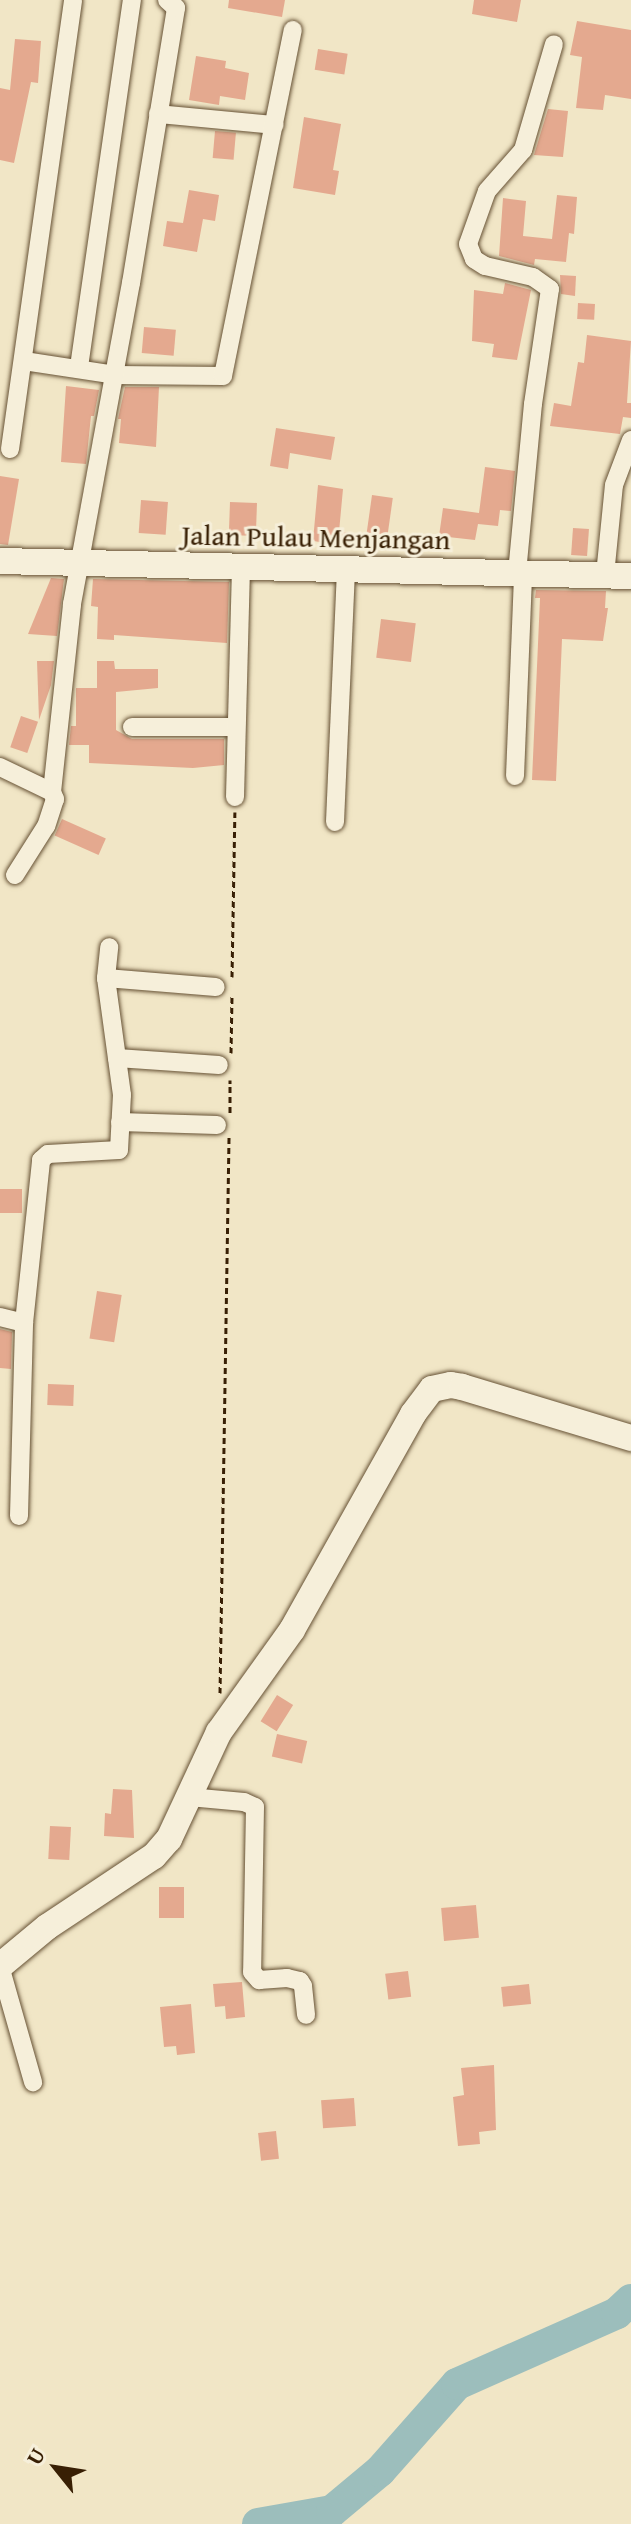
<!DOCTYPE html>
<style>
body{margin:0}
#map{position:relative;width:631px;height:2524px;overflow:hidden;background:#f1e6c6;font-family:"Gentium Book Plus",serif}
div>[style]{position:absolute}
.river>*{height:32px;margin:-16px;padding:0 16px;transform-origin:16px;border-radius:16px;background:#9cbebc}
.building>*{inset:0;background:#e4a98f;transform-origin:0 0}
.path>*{height:3px;margin-top:-1.5px;transform-origin:0;background:repeating-linear-gradient(90deg,#381f04 0 6px,transparent 0 10px)}
.roads{filter:drop-shadow(0 0 2px #665134) drop-shadow(0 0 2px #665134)}
.street>*{height:18px;margin:-9px;padding:0 9px;transform-origin:9px;border-radius:9px;background:#f6efda}
.secondary>*{height:26px;margin:-13px;padding:0 13px;transform-origin:13px;border-radius:13px;background:#f6efda}
span{translate:-50% -50%;white-space:nowrap;text-align:center;line-height:1.15;-webkit-text-stroke:6px #f6efda;paint-order:stroke}
.street-label{font-size:28px;color:#381f04}
.north{position:absolute;left:16px;top:2428px;width:80px;height:80px;-webkit-text-stroke:6px #f6efda;paint-order:stroke;rotate:300deg;font-size:22px;font-weight:700;line-height:32px;text-align:center;color:#381f04}
.north::after{content:'';display:block;margin:auto;width:28px;height:36px;background:#381f04;clip-path:polygon(50% 0,100% 100%,50% 72%,0 100%)}
</style>
<div id="map">
<div class="river">
<i style="left:258px;top:2524px;width:75px;rotate:-10deg"></i>
<i style="left:332px;top:2511px;width:62px;rotate:-39.8deg"></i>
<i style="left:380px;top:2471px;width:116px;rotate:-48.5deg"></i>
<i style="left:457px;top:2384px;width:175px;rotate:-23.9deg"></i>
<i style="left:617px;top:2313px;width:19px;rotate:-43deg"></i>
</div>
<div class="building">
<i style="clip-path:polygon(229px 0,285px 0,282px 17px,228px 8px)"></i>
<i style="clip-path:polygon(474px 0,521px 0,517px 22px,472px 14px)"></i>
<i style="clip-path:polygon(577px 21px,631px 30px,631px 99px,605px 95px,603px 110px,576px 108px,582px 57px,570px 55px)"></i>
<i style="clip-path:polygon(15px 39px,41px 41px,38px 83px,31px 82px,14px 163px,0 160px,0 88px,10px 90px)"></i>
<i style="left:318px;top:49px;width:30px;height:21px;rotate:9deg"></i>
<i style="clip-path:polygon(196px 56px,226px 61px,225px 68px,249px 73px,245px 100px,220px 96px,219px 105px,189px 100px)"></i>
<i style="clip-path:polygon(548px 109px,568px 111px,563px 157px,534px 155px)"></i>
<i style="clip-path:polygon(304px 117px,341px 124px,333px 170px,339px 171px,335px 195px,293px 188px)"></i>
<i style="left:215px;top:131px;width:21px;height:27px;rotate:5deg"></i>
<i style="clip-path:polygon(189px 190px,219px 195px,215px 221px,203px 219px,197px 252px,163px 246px,167px 221px,183px 223px)"></i>
<i style="clip-path:polygon(557px 195px,577px 197px,574px 234px,569px 233px,566px 262px,535px 259px,534px 265px,499px 256px,503px 198px,526px 201px,523px 236px,552px 239px)"></i>
<i style="clip-path:polygon(560px 275px,576px 276px,575px 296px,561px 294px)"></i>
<i style="clip-path:polygon(505px 283px,531px 290px,517px 360px,492px 357px,494px 344px,472px 341px,474px 290px,503px 294px)"></i>
<i style="left:578px;top:303px;width:17px;height:16px;rotate:3deg"></i>
<i style="left:144px;top:327px;width:32px;height:26px;rotate:5deg"></i>
<i style="clip-path:polygon(587px 335px,631px 341px,627px 403px,631px 403px,631px 418px,623px 417px,620px 434px,550px 426px,554px 403px,571px 406px,578px 362px,584px 363px)"></i>
<i style="clip-path:polygon(66px 386px,99px 390px,94px 416px,91px 416px,86px 464px,61px 462px)"></i>
<i style="clip-path:polygon(125px 387px,159px 387px,156px 447px,119px 443px,121px 419px,118px 419px)"></i>
<i style="clip-path:polygon(276px 428px,335px 437px,331px 460px,290px 453px,288px 469px,270px 466px)"></i>
<i style="clip-path:polygon(485px 467px,515px 471px,511px 511px,500px 510px,498px 526px,478px 524px,475px 540px,439px 536px,443px 508px,479px 513px)"></i>
<i style="clip-path:polygon(0 476px,19px 479px,8px 545px,0 544px)"></i>
<i style="clip-path:polygon(318px 485px,343px 489px,339px 532px,363px 534px,361px 548px,313px 541px)"></i>
<i style="left:372px;top:495px;width:21px;height:38px;rotate:8deg"></i>
<i style="left:141px;top:500px;width:27px;height:33px;rotate:4deg"></i>
<i style="left:230px;top:502px;width:27px;height:33px;rotate:2deg"></i>
<i style="left:573px;top:528px;width:16px;height:27px;rotate:4deg"></i>
<i style="clip-path:polygon(51px 578px,64px 579px,57px 636px,28px 634px)"></i>
<i style="clip-path:polygon(93px 579px,229px 582px,227px 643px,114px 635px,114px 640px,97px 639px,98px 607px,91px 606px)"></i>
<i style="clip-path:polygon(536px 590px,606px 591px,605px 608px,608px 608px,603px 641px,562px 639px,556px 781px,532px 780px,540px 598px,535px 598px)"></i>
<i style="left:381px;top:619px;width:35px;height:39px;rotate:7deg"></i>
<i style="clip-path:polygon(37px 661px,54px 661px,51px 685px,39px 720px)"></i>
<i style="clip-path:polygon(97px 661px,114px 661px,115px 669px,158px 669px,158px 688px,116px 692px,116px 730px,132px 739px,224px 739px,224px 765px,193px 768px,89px 763px,89px 745px,69px 745px,71px 726px,76px 726px,76px 688px,97px 688px)"></i>
<i style="left:21px;top:716px;width:18px;height:33px;rotate:19deg"></i>
<i style="left:62px;top:819px;width:48px;height:18px;rotate:24deg"></i>
<i style="left:0;top:1189px;width:22px;height:24px"></i>
<i style="left:97px;top:1291px;width:25px;height:48px;rotate:9deg"></i>
<i style="clip-path:polygon(0 1329px,12px 1332px,11px 1369px,0 1368px)"></i>
<i style="left:48px;top:1384px;width:26px;height:21px;rotate:2deg"></i>
<i style="left:277px;top:1695px;width:19px;height:31px;rotate:32deg"></i>
<i style="left:277px;top:1734px;width:31px;height:23px;rotate:13deg"></i>
<i style="clip-path:polygon(113px 1789px,132px 1790px,134px 1838px,104px 1836px,105px 1813px,111px 1814px)"></i>
<i style="left:50px;top:1826px;width:21px;height:33px;rotate:3deg"></i>
<i style="left:159px;top:1887px;width:25px;height:31px"></i>
<i style="left:476px;top:1905px;width:33px;height:35px;rotate:85deg"></i>
<i style="left:408px;top:1971px;width:26px;height:23px;rotate:83deg"></i>
<i style="clip-path:polygon(242px 1982px,245px 2017px,226px 2019px,225px 2006px,215px 2007px,213px 1984px)"></i>
<i style="left:529px;top:1984px;width:20px;height:28px;rotate:84deg"></i>
<i style="clip-path:polygon(191px 2004px,195px 2053px,177px 2055px,176px 2046px,164px 2047px,160px 2007px)"></i>
<i style="clip-path:polygon(494px 2065px,496px 2130px,479px 2132px,480px 2144px,458px 2146px,453px 2097px,464px 2095px,461px 2068px)"></i>
<i style="left:354px;top:2098px;width:28px;height:33px;rotate:86deg"></i>
<i style="left:276px;top:2131px;width:28px;height:18px;rotate:84deg"></i>
</div>
<div class="path">
<i style="left:232px;top:977px;width:165px;rotate:-89deg"></i>
<i style="left:231px;top:1053px;width:57px;rotate:-89deg"></i>
<i style="left:230px;top:1113px;width:33px;rotate:-90deg"></i>
<i style="left:220px;top:1693px;width:557px;rotate:-89.07deg"></i>
</div>
<div class="roads">
<div class="street">
<i style="left:158px;top:114px;width:117px;rotate:5.4deg"></i>
<i style="left:24px;top:361px;width:92px;rotate:8.7deg"></i>
<i style="left:115px;top:375px;width:108px;rotate:0.5deg"></i>
<i style="left:223px;top:376px;width:353px;rotate:-78.6deg"></i>
<i style="left:79px;top:367px;width:371px;rotate:-81.8deg"></i>
<i style="left:10px;top:449px;width:453px;rotate:-82deg"></i>
<i style="left:517px;top:573px;width:170px;rotate:-84.6deg"></i>
<i style="left:533px;top:404px;width:116px;rotate:-81.6deg"></i>
<i style="left:550px;top:289px;width:21px;rotate:-145deg"></i>
<i style="left:533px;top:277px;width:49px;rotate:-167.1deg"></i>
<i style="left:485px;top:266px;width:13px;rotate:-148deg"></i>
<i style="left:474px;top:259px;width:16px;rotate:-112deg"></i>
<i style="left:468px;top:244px;width:56px;rotate:-70.3deg"></i>
<i style="left:487px;top:191px;width:55px;rotate:-48.7deg"></i>
<i style="left:523px;top:150px;width:110px;rotate:-73.7deg"></i>
<i style="left:605px;top:575px;width:90px;rotate:-84.3deg"></i>
<i style="left:614px;top:485px;width:48px;rotate:-69.3deg"></i>
<i style="left:132px;top:727px;width:102px"></i>
<i style="left:0;top:767px;width:58px;rotate:25.7deg"></i>
<i style="left:52px;top:792px;width:8px;rotate:67deg"></i>
<i style="left:55px;top:799px;width:28px;rotate:108deg"></i>
<i style="left:46px;top:826px;width:58px;rotate:122.3deg"></i>
<i style="left:515px;top:776px;width:202px;rotate:-87.7deg"></i>
<i style="left:52px;top:792px;width:189px;rotate:-83.9deg"></i>
<i style="left:72px;top:604px;width:326px;rotate:-79.6deg"></i>
<i style="left:131px;top:283px;width:279px;rotate:-80.7deg"></i>
<i style="left:176px;top:8px;width:12px;rotate:-138deg"></i>
<i style="left:235px;top:797px;width:230px;rotate:-88.5deg"></i>
<i style="left:335px;top:822px;width:253px;rotate:-87.5deg"></i>
<i style="left:106px;top:978px;width:110px;rotate:4.7deg"></i>
<i style="left:117px;top:1058px;width:102px;rotate:3.9deg"></i>
<i style="left:120px;top:1122px;width:97px;rotate:1.8deg"></i>
<i style="left:0;top:1317px;width:25px;rotate:14deg"></i>
<i style="left:19px;top:1516px;width:193px;rotate:-88.5deg"></i>
<i style="left:24px;top:1323px;width:164px;rotate:-84deg"></i>
<i style="left:41px;top:1160px;width:9px;rotate:-41deg"></i>
<i style="left:48px;top:1154px;width:71px;rotate:-3.2deg"></i>
<i style="left:119px;top:1150px;width:55px;rotate:-86.9deg"></i>
<i style="left:122px;top:1095px;width:118px;rotate:-97.8deg"></i>
<i style="left:106px;top:978px;width:31px;rotate:-84deg"></i>
<i style="left:189px;top:1797px;width:55px;rotate:5.2deg"></i>
<i style="left:244px;top:1802px;width:12px;rotate:24deg"></i>
<i style="left:255px;top:1807px;width:165px;rotate:91deg"></i>
<i style="left:252px;top:1972px;width:11px;rotate:49deg"></i>
<i style="left:259px;top:1980px;width:28px;rotate:-4deg"></i>
<i style="left:287px;top:1978px;width:13px;rotate:13deg"></i>
<i style="left:300px;top:1981px;width:6px;rotate:59deg"></i>
<i style="left:303px;top:1986px;width:29px;rotate:84deg"></i>
<i style="left:0;top:1966px;width:121px;rotate:74.1deg"></i>
</div>
<div class="secondary">
<i style="left:0;top:561px;width:631px;rotate:1.36deg"></i>
<i style="left:0;top:1966px;width:61px;rotate:-39.7deg"></i>
<i style="left:47px;top:1927px;width:128px;rotate:-33.6deg"></i>
<i style="left:154px;top:1856px;width:23px;rotate:-49deg"></i>
<i style="left:169px;top:1839px;width:118px;rotate:-65deg"></i>
<i style="left:219px;top:1732px;width:125px;rotate:-54.4deg"></i>
<i style="left:292px;top:1630px;width:248px;rotate:-60.7deg"></i>
<i style="left:413px;top:1414px;width:31px;rotate:-53deg"></i>
<i style="left:432px;top:1389px;width:19px;rotate:-12deg"></i>
<i style="left:451px;top:1385px;width:11px;rotate:10deg"></i>
<i style="left:462px;top:1387px;width:177px;rotate:16.8deg"></i>
</div>
</div>
<div class="street-label">
<span style="left:316px;top:537px;rotate:1deg">Jalan Pulau Menjangan</span>
</div>
<div class="north">U</div>
</div>
